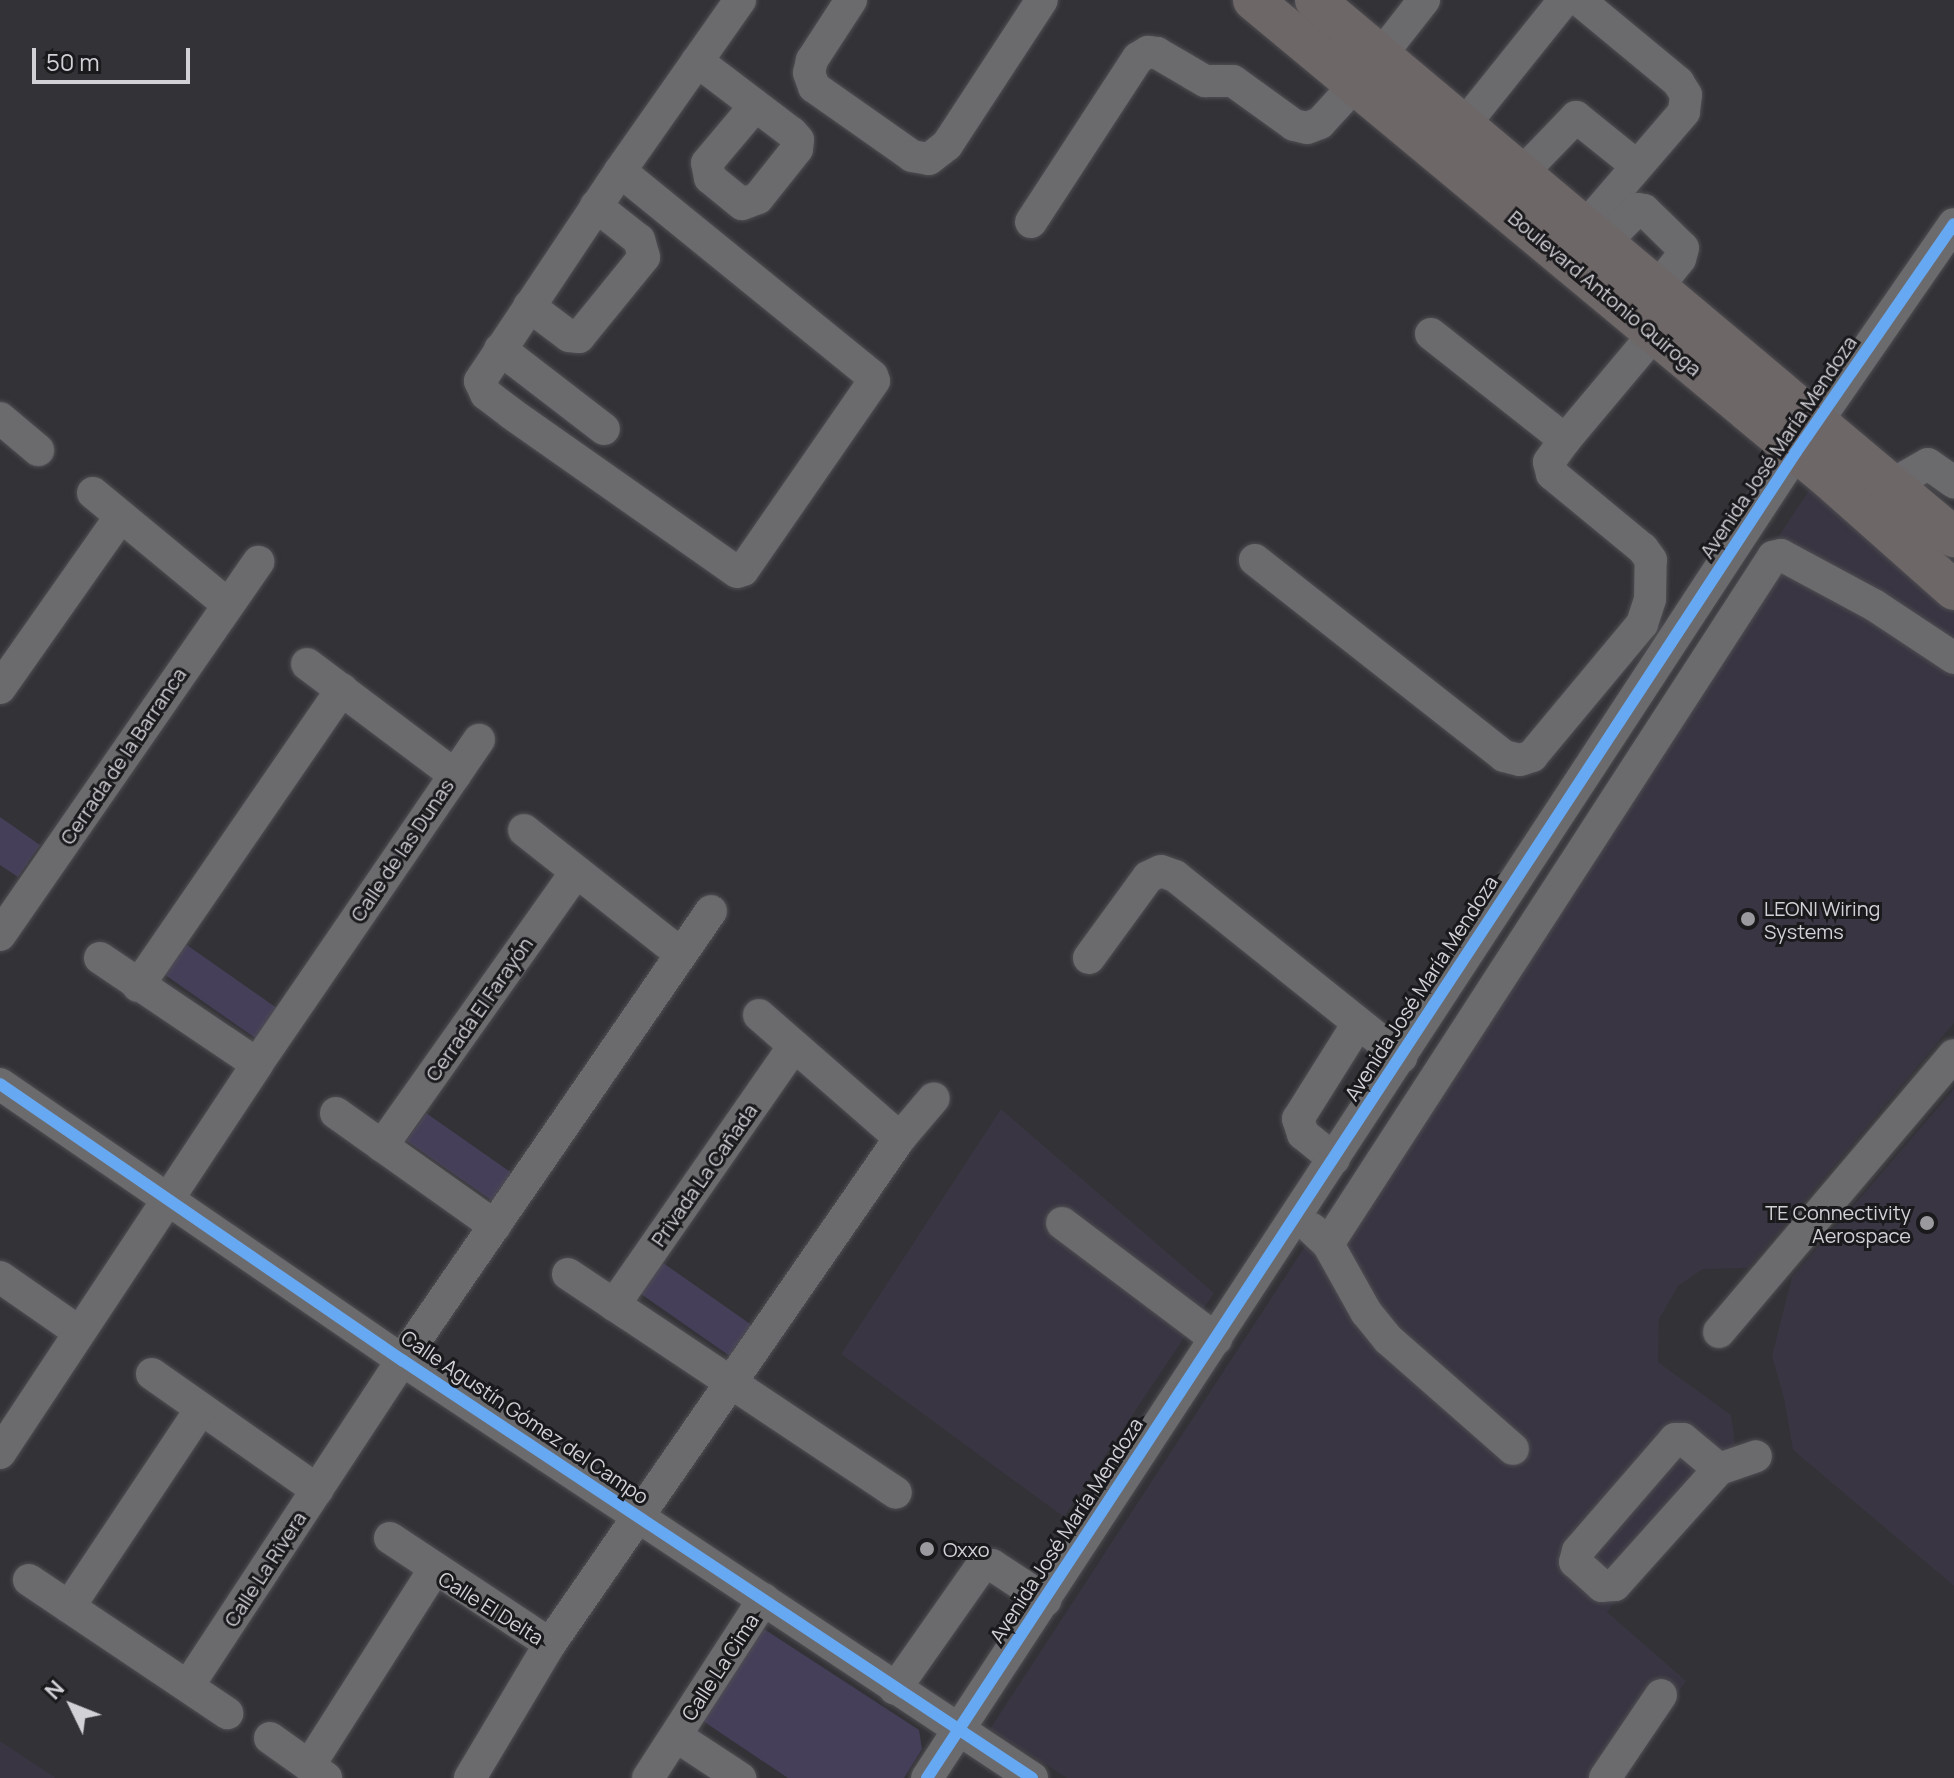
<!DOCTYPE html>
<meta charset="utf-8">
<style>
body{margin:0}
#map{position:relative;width:1954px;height:1778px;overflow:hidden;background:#333236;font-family:Manrope,sans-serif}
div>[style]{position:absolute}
.built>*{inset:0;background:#393542}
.green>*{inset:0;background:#463f5a;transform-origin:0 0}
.roads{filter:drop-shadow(0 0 2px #4f4e52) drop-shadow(0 0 2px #4f4e52)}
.minor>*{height:32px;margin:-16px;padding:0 16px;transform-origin:16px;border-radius:16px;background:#6b6a6d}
.major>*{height:40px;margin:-20px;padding:0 20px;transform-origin:20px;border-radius:20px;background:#6e6768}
.cycleway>*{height:12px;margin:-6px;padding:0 6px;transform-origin:6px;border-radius:6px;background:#66a8f1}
.dots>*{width:22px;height:22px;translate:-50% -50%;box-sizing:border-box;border:4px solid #1a191c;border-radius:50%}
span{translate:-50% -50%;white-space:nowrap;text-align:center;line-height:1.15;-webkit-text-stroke:6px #1a191c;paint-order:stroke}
.street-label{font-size:20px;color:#d2d1d6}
.poi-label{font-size:20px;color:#d2d1d6}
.left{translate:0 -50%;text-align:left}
.right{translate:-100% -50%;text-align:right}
.north{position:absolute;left:32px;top:1666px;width:80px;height:80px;-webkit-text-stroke:6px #1a191c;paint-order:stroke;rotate:313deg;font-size:22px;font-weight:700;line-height:32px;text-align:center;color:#d2d1d6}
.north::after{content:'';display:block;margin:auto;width:28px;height:36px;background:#d2d1d6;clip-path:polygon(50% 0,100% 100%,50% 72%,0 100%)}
.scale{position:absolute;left:32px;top:48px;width:158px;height:36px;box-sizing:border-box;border:4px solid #d2d1d6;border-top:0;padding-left:10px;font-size:24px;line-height:28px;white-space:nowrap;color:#d2d1d6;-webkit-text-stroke:6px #1a191c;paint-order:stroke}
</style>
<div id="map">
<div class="built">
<i style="clip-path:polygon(1816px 480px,1954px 601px,1954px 1023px,1748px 1268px,1703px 1269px,1678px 1286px,1659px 1319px,1658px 1362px,1731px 1415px,1737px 1456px,1607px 1612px,1686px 1681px,1618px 1778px,1067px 1778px,990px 1729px,1349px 1179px)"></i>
<i style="clip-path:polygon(1954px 1089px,1954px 1586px,1793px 1450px,1784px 1398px,1772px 1356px,1792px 1277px)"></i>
<i style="clip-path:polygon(1001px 1109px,1214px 1293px,1064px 1517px,841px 1354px)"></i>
<i style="clip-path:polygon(0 1741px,56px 1778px,0 1778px)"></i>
</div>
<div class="green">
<i style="clip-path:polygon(0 817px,40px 845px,18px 877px,0 865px)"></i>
<i style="left:184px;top:943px;width:118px;height:37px;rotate:35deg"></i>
<i style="left:426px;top:1113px;width:109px;height:34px;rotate:35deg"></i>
<i style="left:656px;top:1258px;width:118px;height:38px;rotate:35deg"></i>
<i style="clip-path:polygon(764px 1629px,919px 1730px,922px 1749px,904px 1778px,788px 1778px,703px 1721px)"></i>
</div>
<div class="roads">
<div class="minor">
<i style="left:851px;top:0;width:72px;rotate:123deg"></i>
<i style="left:812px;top:60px;width:13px;rotate:103deg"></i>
<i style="left:809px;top:73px;width:15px;rotate:70deg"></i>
<i style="left:814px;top:87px;width:120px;rotate:35.1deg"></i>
<i style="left:912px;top:156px;width:17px;rotate:10deg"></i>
<i style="left:929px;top:159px;width:23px;rotate:-38deg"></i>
<i style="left:947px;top:145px;width:173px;rotate:-56.8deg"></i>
<i style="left:1579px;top:0;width:129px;rotate:39.6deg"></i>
<i style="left:1678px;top:82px;width:15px;rotate:58deg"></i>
<i style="left:1686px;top:95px;width:17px;rotate:97deg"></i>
<i style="left:1684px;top:112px;width:152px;rotate:130.7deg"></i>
<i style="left:1381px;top:55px;width:70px;rotate:-52deg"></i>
<i style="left:697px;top:61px;width:119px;rotate:37.2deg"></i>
<i style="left:792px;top:133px;width:9px;rotate:49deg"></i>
<i style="left:798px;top:140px;width:9px;rotate:96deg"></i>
<i style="left:797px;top:149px;width:63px;rotate:128.5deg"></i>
<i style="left:758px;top:198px;width:17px;rotate:159deg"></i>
<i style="left:742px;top:204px;width:41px;rotate:-140.9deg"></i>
<i style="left:710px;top:178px;width:15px;rotate:-101deg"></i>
<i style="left:707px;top:163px;width:75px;rotate:-49.9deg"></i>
<i style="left:1464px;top:125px;width:160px;rotate:-51.3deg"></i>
<i style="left:620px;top:171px;width:325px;rotate:39.1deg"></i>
<i style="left:872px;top:376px;width:5px;rotate:68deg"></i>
<i style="left:874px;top:381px;width:230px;rotate:124.7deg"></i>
<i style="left:743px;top:570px;width:6px;rotate:162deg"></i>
<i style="left:737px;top:572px;width:276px;rotate:-144.9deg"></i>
<i style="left:511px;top:413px;width:31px;rotate:-143deg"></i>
<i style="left:486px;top:394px;width:14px;rotate:-115deg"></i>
<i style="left:480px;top:381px;width:252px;rotate:-56.3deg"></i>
<i style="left:620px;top:171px;width:209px;rotate:-54.9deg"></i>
<i style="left:1522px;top:173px;width:78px;rotate:-46deg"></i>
<i style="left:1576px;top:117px;width:78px;rotate:38.8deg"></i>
<i style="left:1031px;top:222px;width:196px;rotate:-56.9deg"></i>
<i style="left:1138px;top:58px;width:12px;rotate:-31deg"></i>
<i style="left:1148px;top:52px;width:9px;rotate:6deg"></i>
<i style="left:1157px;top:53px;width:56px;rotate:30.3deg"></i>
<i style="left:1205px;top:81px;width:28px"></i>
<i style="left:1233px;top:81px;width:75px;rotate:35.8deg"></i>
<i style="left:1294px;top:125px;width:13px;rotate:13deg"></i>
<i style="left:1307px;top:128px;width:14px;rotate:-21deg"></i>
<i style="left:1320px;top:123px;width:50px;rotate:-47.4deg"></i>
<i style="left:1604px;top:243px;width:48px;rotate:-45deg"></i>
<i style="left:1638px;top:209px;width:6px;rotate:9deg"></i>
<i style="left:1644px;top:210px;width:54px;rotate:44.3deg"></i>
<i style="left:1683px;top:248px;width:11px;rotate:105deg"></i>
<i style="left:1680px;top:259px;width:36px;rotate:129deg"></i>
<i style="left:529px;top:306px;width:50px;rotate:36.9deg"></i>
<i style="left:569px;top:336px;width:10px;rotate:6deg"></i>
<i style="left:579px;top:337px;width:103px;rotate:-50.9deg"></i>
<i style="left:644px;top:257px;width:18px;rotate:-106deg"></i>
<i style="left:639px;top:240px;width:55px;rotate:-141.7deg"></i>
<i style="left:1431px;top:334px;width:171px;rotate:38.3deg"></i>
<i style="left:1565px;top:440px;width:138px;rotate:-50deg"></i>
<i style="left:500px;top:349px;width:131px;rotate:37.6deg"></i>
<i style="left:0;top:418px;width:50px;rotate:40.1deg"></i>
<i style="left:1893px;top:484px;width:40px;rotate:-29.7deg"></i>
<i style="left:1928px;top:464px;width:32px;rotate:35deg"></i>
<i style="left:93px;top:493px;width:174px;rotate:39.6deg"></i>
<i style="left:1255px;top:560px;width:317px;rotate:38.2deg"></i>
<i style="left:1504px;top:756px;width:16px;rotate:14deg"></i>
<i style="left:1520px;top:760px;width:13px;rotate:-18deg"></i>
<i style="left:1532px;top:756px;width:172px;rotate:-50.2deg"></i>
<i style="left:1642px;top:624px;width:26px;rotate:-72deg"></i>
<i style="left:1650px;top:599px;width:39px;rotate:-89deg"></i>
<i style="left:1651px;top:560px;width:14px;rotate:-126deg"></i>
<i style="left:1643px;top:549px;width:118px;rotate:-140.5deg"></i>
<i style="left:1552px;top:474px;width:12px;rotate:-104deg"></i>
<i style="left:1549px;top:462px;width:27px;rotate:-54deg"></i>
<i style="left:307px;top:664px;width:185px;rotate:36.9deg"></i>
<i style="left:0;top:688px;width:209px;rotate:-54.9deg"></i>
<i style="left:524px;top:830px;width:200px;rotate:38.3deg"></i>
<i style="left:0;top:935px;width:454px;rotate:-55.3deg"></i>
<i style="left:100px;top:958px;width:189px;rotate:34deg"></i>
<i style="left:1089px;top:958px;width:100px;rotate:-53.9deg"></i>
<i style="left:1148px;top:877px;width:14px;rotate:-25deg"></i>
<i style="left:1161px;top:871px;width:15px;rotate:20deg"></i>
<i style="left:1175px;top:876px;width:290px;rotate:38.7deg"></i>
<i style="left:138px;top:986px;width:360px;rotate:-55.5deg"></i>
<i style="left:759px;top:1015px;width:187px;rotate:41.1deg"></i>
<i style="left:0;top:1084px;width:488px;rotate:34.5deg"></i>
<i style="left:402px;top:1360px;width:756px;rotate:33.56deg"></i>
<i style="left:336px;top:1113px;width:195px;rotate:35.4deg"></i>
<i style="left:382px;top:1146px;width:336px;rotate:-54.7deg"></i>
<i style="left:1334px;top:1159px;width:40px;rotate:-141deg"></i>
<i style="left:1303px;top:1134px;width:16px;rotate:-108deg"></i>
<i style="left:1298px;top:1119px;width:111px;rotate:-57.9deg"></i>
<i style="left:1062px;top:1223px;width:193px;rotate:37deg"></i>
<i style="left:1312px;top:1229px;width:22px;rotate:43deg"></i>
<i style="left:1328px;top:1244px;width:78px;rotate:60.8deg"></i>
<i style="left:1366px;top:1312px;width:36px;rotate:51deg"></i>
<i style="left:1389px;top:1340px;width:165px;rotate:41.3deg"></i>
<i style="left:1328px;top:1244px;width:819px;rotate:-57.07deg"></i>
<i style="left:1773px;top:557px;width:8px;rotate:-14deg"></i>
<i style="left:1781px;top:555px;width:106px;rotate:28.3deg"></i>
<i style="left:1874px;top:605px;width:96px;rotate:33.5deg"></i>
<i style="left:568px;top:1274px;width:394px;rotate:33.7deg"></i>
<i style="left:0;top:1277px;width:96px;rotate:34.8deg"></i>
<i style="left:614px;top:1305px;width:315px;rotate:-55.2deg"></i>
<i style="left:1719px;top:1332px;width:363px;rotate:-49.7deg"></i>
<i style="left:152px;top:1374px;width:202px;rotate:35.1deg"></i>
<i style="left:0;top:1453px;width:466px;rotate:-56.5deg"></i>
<i style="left:257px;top:1064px;width:393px;rotate:-55.6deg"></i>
<i style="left:1719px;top:1469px;width:156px;rotate:131.9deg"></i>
<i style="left:1615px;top:1585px;width:13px;rotate:176deg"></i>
<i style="left:1602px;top:1586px;width:36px;rotate:-138deg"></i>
<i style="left:1575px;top:1562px;width:11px;rotate:-75deg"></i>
<i style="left:1578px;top:1551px;width:148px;rotate:-49.1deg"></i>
<i style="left:1675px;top:1439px;width:8px"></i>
<i style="left:1683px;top:1439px;width:47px;rotate:39.8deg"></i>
<i style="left:1719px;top:1469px;width:39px;rotate:-19deg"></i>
<i style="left:390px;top:1538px;width:192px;rotate:33.5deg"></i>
<i style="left:29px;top:1580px;width:239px;rotate:33.9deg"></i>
<i style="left:69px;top:1607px;width:238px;rotate:-56.3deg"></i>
<i style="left:188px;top:1686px;width:390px;rotate:-56.7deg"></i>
<i style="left:402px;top:1360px;width:545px;rotate:-55.46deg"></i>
<i style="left:895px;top:1689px;width:151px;rotate:-54.9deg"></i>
<i style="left:982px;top:1565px;width:10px"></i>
<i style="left:992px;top:1565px;width:64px;rotate:33.4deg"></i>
<i style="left:676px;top:1736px;width:77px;rotate:33.3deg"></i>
<i style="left:270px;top:1738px;width:69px;rotate:35.5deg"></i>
<i style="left:309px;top:1766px;width:232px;rotate:-57.5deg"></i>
<i style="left:470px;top:1778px;width:156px;rotate:-59.2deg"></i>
<i style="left:550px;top:1644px;width:615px;rotate:-55.33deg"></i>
<i style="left:900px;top:1138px;width:52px;rotate:-49.6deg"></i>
<i style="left:648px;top:1778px;width:213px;rotate:-57.1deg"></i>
<i style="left:927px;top:1778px;width:1585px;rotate:-56.76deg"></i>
<i style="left:1796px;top:452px;width:277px;rotate:-55.3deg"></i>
<i style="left:1605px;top:1778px;width:100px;rotate:-56deg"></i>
</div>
<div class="major">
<i style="left:1253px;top:0;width:749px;rotate:39.75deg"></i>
<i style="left:1829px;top:479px;width:167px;rotate:41.6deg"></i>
<i style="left:1315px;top:0;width:835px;rotate:40.04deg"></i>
</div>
</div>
<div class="cycleway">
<i style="left:0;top:1084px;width:488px;rotate:34.5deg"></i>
<i style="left:402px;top:1360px;width:756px;rotate:33.56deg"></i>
<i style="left:927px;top:1778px;width:1585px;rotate:-56.76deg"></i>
<i style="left:1796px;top:452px;width:277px;rotate:-55.3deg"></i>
</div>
<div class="dots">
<i style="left:1748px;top:919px;background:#9a999e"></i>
<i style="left:1927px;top:1223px;background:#9a999e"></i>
<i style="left:927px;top:1549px;background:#9a999e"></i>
</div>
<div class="street-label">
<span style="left:1605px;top:293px;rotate:40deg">Boulevard Antonio Quiroga</span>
<span style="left:1778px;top:447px;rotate:-56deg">Avenida José María Mendoza</span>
<span style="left:123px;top:756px;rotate:-56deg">Cerrada de la Barranca</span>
<span style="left:402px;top:850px;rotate:-56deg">Calle de las Dunas</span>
<span style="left:1421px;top:988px;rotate:-57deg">Avenida José María Mendoza</span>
<span style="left:479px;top:1009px;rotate:-55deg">Cerrada El Farayón</span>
<span style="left:704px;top:1175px;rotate:-55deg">Privada La Cañada</span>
<span style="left:525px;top:1417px;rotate:34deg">Calle Agustín Gómez del Campo</span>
<span style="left:1066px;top:1530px;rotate:-57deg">Avenida José María Mendoza</span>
<span style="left:265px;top:1569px;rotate:-57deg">Calle La Rivera</span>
<span style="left:491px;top:1608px;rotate:32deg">Calle El Delta</span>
<span style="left:720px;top:1667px;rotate:-57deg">Calle La Cima</span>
</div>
<div class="poi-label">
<span class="left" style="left:1764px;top:920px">LEONI Wiring<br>Systems</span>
<span class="right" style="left:1911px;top:1224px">TE Connectivity<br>Aerospace</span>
<span class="left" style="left:943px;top:1549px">Oxxo</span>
</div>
<div class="north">N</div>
<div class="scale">50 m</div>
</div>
